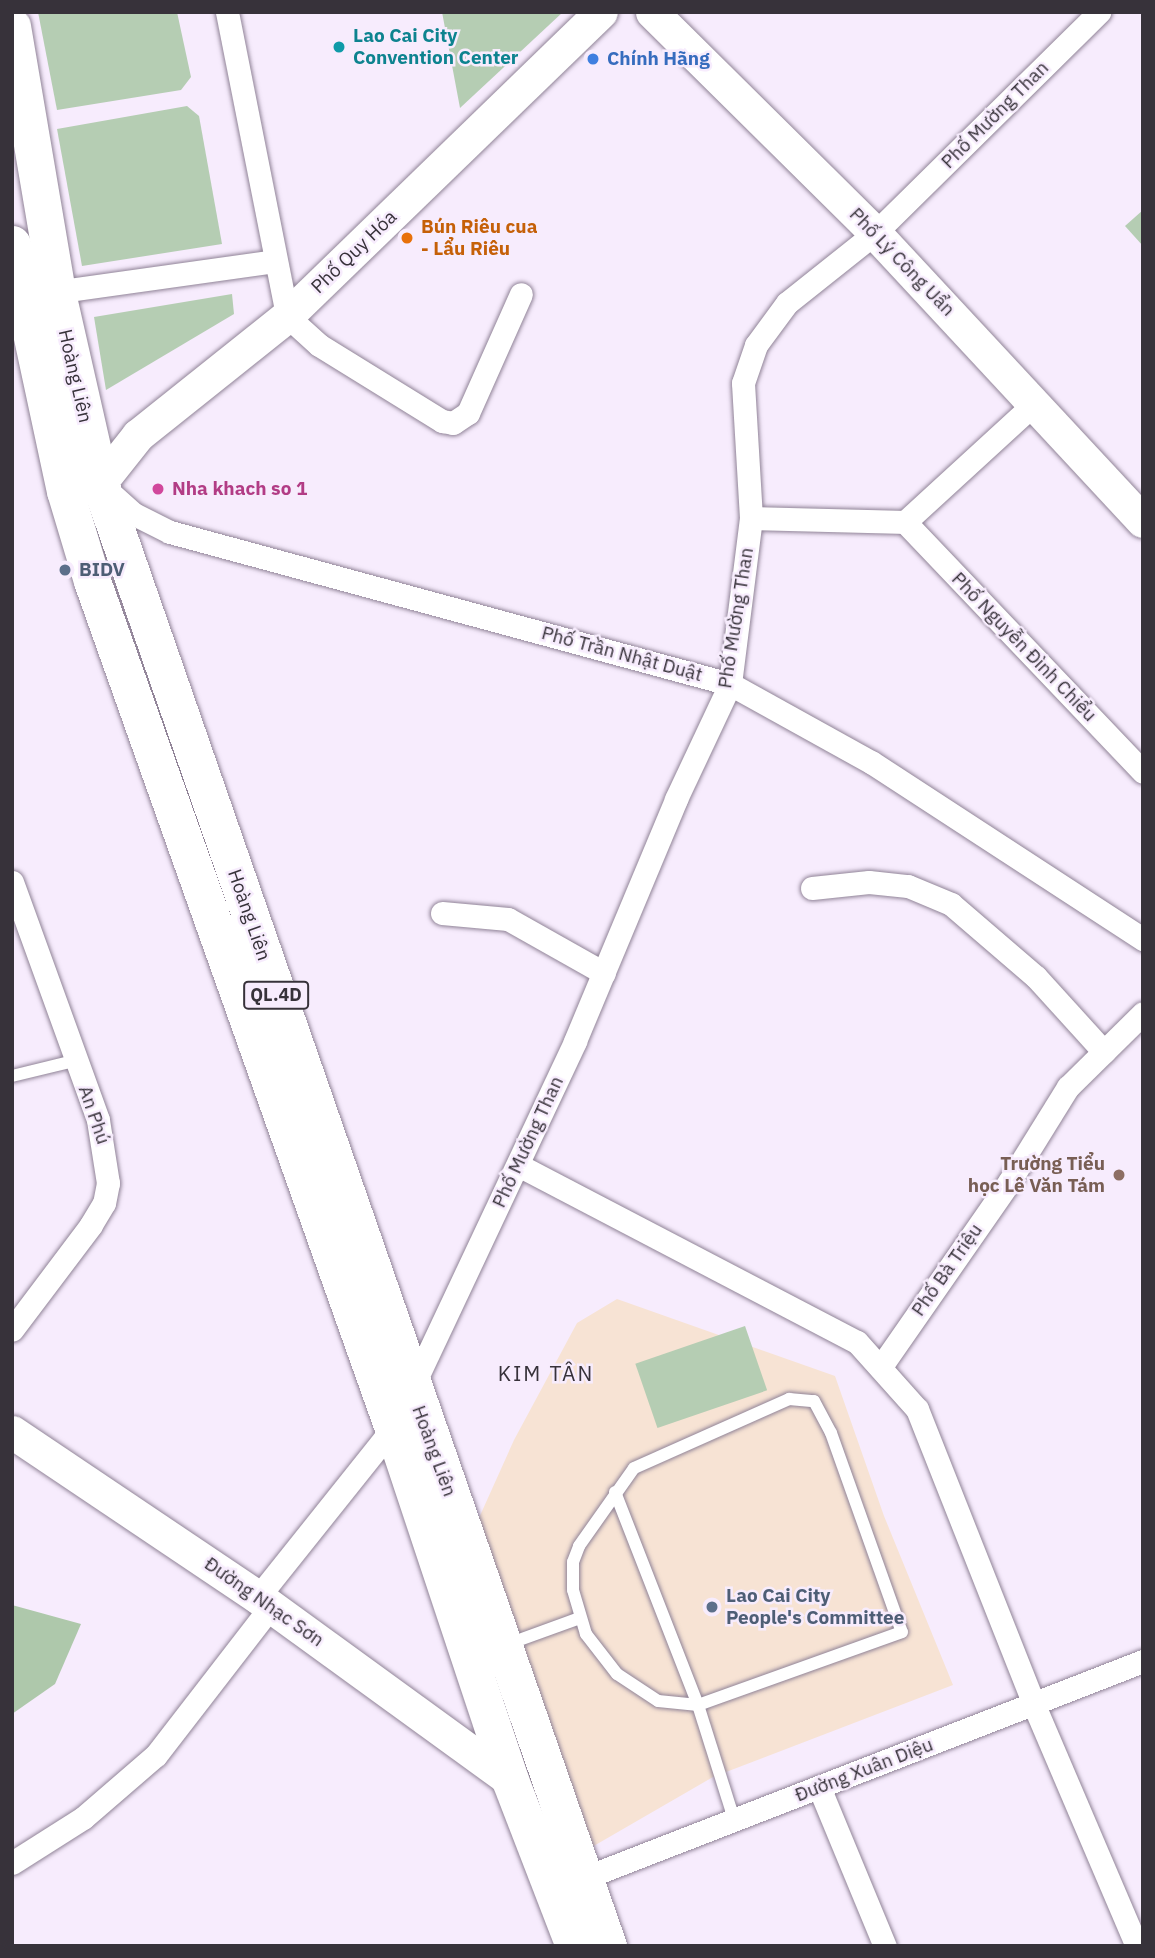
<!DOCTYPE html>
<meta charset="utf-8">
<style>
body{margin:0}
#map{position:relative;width:1155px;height:1958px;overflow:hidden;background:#f7ecfd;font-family:"IBM Plex Sans",sans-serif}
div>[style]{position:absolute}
.commercial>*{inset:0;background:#f7e3d4}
.green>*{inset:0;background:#b5cdb3;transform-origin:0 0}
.forest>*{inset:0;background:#aec8ab}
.roads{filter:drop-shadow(0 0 2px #908397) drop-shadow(0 0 2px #908397)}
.lane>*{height:12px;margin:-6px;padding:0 6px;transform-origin:6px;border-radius:6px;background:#fff}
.street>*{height:23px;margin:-11.5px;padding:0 11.5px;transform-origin:11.5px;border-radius:11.5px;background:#fff}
.secondary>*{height:33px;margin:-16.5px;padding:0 16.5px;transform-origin:16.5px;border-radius:16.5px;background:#fff}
.primary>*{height:37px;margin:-18.5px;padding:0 18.5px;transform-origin:18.5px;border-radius:18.5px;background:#fff}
.dots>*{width:19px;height:19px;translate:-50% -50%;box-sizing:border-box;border:4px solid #f7ecfd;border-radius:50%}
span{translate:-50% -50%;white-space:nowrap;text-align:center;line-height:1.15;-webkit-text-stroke:5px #f7ecfd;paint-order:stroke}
.shield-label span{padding:2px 5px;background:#f7ecfd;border:2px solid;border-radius:5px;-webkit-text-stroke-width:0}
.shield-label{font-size:18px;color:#37323a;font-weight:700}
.culture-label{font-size:19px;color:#0d838f;font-weight:700}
.left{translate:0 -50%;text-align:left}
.shop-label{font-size:19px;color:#366cbe;font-weight:700}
.street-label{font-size:19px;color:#37323a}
.food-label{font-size:19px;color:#c56008;font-weight:700}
.hotel-label{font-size:19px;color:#b23c85;font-weight:700}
.service-label{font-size:19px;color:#4e5e75;font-weight:700}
.education-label{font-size:19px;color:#785e54;font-weight:700}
.right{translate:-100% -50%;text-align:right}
.neighbourhood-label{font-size:21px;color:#37323a;letter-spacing:2px}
.frame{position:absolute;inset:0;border:14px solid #37323a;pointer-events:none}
</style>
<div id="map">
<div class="commercial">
<i style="clip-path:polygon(617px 1299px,835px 1376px,884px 1516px,953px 1685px,713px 1777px,592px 1847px,474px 1529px,514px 1440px,577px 1323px)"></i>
</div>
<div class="green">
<i style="clip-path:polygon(38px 12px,177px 12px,191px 77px,181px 90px,57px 110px)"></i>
<i style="clip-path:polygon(442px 12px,563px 12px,460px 108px)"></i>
<i style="clip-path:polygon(187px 106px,199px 116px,222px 244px,82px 266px,57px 129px)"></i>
<i style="clip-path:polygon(1143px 210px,1143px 246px,1125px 226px)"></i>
<i style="clip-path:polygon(232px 294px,234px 314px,106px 390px,94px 317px)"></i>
<i style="left:745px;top:1326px;width:68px;height:116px;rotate:71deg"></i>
</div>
<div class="forest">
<i style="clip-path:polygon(12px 1605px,81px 1624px,55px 1684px,12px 1714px)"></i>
</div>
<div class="roads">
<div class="lane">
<i style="left:12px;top:1076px;width:64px;rotate:-13.6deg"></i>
<i style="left:789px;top:1399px;width:25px;rotate:5deg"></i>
<i style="left:814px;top:1401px;width:36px;rotate:62deg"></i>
<i style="left:831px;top:1433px;width:211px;rotate:70.4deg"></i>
<i style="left:902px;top:1632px;width:217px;rotate:160.3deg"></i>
<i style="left:698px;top:1705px;width:40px;rotate:-174.3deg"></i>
<i style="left:658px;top:1701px;width:49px;rotate:-146.6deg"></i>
<i style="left:617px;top:1674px;width:51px;rotate:-127.8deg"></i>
<i style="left:586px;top:1634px;width:46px;rotate:-106.5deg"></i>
<i style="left:573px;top:1590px;width:28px;rotate:-90deg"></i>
<i style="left:573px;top:1562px;width:17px;rotate:-69deg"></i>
<i style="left:579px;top:1546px;width:95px;rotate:-54.8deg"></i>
<i style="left:634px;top:1468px;width:170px;rotate:-24deg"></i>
<i style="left:615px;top:1492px;width:229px;rotate:68.7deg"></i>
<i style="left:698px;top:1705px;width:120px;rotate:72.5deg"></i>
<i style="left:508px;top:1644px;width:77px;rotate:-19.9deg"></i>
</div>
<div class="street">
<i style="left:227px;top:12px;width:310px;rotate:78.8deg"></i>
<i style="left:287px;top:316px;width:43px;rotate:42.2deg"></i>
<i style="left:319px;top:345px;width:145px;rotate:31.7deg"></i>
<i style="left:442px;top:421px;width:11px;rotate:10deg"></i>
<i style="left:453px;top:423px;width:18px;rotate:-34deg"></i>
<i style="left:468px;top:413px;width:130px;rotate:-66deg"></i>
<i style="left:47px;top:293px;width:229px;rotate:-8deg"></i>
<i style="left:107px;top:490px;width:36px;rotate:42deg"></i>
<i style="left:134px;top:514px;width:40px;rotate:26.6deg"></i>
<i style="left:170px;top:532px;width:580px;rotate:15.19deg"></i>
<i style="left:730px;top:684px;width:161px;rotate:29deg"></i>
<i style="left:871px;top:762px;width:325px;rotate:33.1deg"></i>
<i style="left:751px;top:518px;width:154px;rotate:1.5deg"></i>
<i style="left:905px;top:522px;width:345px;rotate:46.4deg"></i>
<i style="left:905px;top:522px;width:178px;rotate:-42.5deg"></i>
<i style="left:12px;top:882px;width:253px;rotate:70.1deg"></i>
<i style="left:98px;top:1120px;width:64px;rotate:81deg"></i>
<i style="left:108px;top:1183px;width:20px;rotate:101deg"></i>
<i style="left:104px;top:1203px;width:26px;rotate:121deg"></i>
<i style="left:91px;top:1225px;width:131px;rotate:127deg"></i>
<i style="left:812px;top:888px;width:57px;rotate:-6deg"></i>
<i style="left:869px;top:882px;width:39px;rotate:6deg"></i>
<i style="left:908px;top:886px;width:47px;rotate:22.7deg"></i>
<i style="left:951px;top:904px;width:112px;rotate:40.7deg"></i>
<i style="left:1036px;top:977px;width:101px;rotate:47.8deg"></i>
<i style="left:442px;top:913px;width:66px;rotate:5.2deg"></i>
<i style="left:508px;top:919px;width:110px;rotate:29.4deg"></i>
<i style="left:518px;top:1165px;width:382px;rotate:27.6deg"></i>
<i style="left:857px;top:1342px;width:90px;rotate:48.2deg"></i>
<i style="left:917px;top:1409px;width:318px;rotate:68.4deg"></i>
<i style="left:1034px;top:1705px;width:262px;rotate:66.9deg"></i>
<i style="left:882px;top:1365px;width:223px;rotate:-55.2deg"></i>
<i style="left:1009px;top:1182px;width:112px;rotate:-58.2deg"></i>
<i style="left:1068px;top:1087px;width:105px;rotate:-44.6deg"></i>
<i style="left:412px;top:1388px;width:383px;rotate:-64.8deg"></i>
<i style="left:575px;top:1041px;width:262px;rotate:-67.3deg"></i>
<i style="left:676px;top:799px;width:127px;rotate:-64.8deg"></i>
<i style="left:730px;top:684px;width:167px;rotate:-82.8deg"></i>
<i style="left:751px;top:518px;width:135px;rotate:-93.4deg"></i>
<i style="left:743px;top:383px;width:40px;rotate:-71.1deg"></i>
<i style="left:756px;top:345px;width:52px;rotate:-53.6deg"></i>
<i style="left:787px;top:303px;width:112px;rotate:-38.5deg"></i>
<i style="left:875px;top:233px;width:315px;rotate:-44.6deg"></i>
<i style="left:258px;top:1597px;width:216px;rotate:-51.4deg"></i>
<i style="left:819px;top:1787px;width:172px;rotate:67.5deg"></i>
<i style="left:12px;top:1863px;width:84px;rotate:-32.4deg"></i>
<i style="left:83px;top:1818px;width:96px;rotate:-40.8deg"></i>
<i style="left:156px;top:1755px;width:188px;rotate:-52.3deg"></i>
<i style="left:584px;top:1878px;width:600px;rotate:-21.22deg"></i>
</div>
<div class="secondary">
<i style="left:652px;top:12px;width:314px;rotate:44.7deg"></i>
<i style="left:875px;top:233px;width:393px;rotate:47.1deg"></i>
<i style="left:100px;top:483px;width:61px;rotate:-51.6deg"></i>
<i style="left:138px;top:435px;width:191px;rotate:-38.6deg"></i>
<i style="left:287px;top:316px;width:437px;rotate:-44.1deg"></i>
<i style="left:12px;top:1432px;width:296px;rotate:33.9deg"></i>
<i style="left:258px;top:1597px;width:311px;rotate:36deg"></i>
</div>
<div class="primary">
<i style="left:12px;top:26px;width:271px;rotate:80.4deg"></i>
<i style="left:57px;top:293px;width:195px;rotate:77.2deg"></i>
<i style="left:100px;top:483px;width:1549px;rotate:70.85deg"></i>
<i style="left:12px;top:244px;width:253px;rotate:77.9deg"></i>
<i style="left:65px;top:491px;width:94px;rotate:73.3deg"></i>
<i style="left:92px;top:581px;width:899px;rotate:70.44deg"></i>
<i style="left:393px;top:1428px;width:371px;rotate:71.6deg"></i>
<i style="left:510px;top:1780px;width:178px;rotate:68.9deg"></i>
</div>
</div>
<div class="dots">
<i style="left:339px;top:47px;background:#0f9aa8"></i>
<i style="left:593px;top:59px;background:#3f7fe0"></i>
<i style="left:407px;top:238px;background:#e8710a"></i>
<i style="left:158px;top:489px;background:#d1479c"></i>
<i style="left:65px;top:570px;background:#5c6f8a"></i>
<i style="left:1119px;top:1175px;background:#8d6e63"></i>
<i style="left:712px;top:1607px;background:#5c6f8a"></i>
</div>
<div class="shield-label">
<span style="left:276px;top:995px">QL.4D</span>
</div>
<div class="culture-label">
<span class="left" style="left:353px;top:47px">Lao Cai City<br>Convention Center</span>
</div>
<div class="shop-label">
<span class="left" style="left:607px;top:59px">Chính Hãng</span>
</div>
<div class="street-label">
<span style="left:995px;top:115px;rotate:-45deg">Phố Mường Than</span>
<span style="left:354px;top:252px;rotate:-44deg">Phố Quy Hóa</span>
<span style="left:902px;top:262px;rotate:46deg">Phố Lý Công Uẩn</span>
<span style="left:75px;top:376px;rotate:77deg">Hoàng Liên</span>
<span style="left:736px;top:618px;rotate:-81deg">Phố Mường Than</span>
<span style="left:1024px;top:647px;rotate:46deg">Phố Nguyễn Đình Chiểu</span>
<span style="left:622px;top:654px;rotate:15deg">Phố Trần Nhật Duật</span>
<span style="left:249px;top:915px;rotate:71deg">Hoàng Liên</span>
<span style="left:94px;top:1115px;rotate:71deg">An Phú</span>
<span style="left:528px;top:1142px;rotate:-65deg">Phố Mường Than</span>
<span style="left:947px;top:1270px;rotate:-55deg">Phố Bà Triệu</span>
<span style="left:434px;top:1451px;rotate:70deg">Hoàng Liên</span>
<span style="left:264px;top:1602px;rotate:35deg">Đường Nhạc Sơn</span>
<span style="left:864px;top:1770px;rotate:-21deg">Đường Xuân Diệu</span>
</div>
<div class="food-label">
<span class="left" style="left:421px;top:238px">Bún Riêu cua<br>- Lẩu Riêu</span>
</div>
<div class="hotel-label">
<span class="left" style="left:172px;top:489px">Nha khach so 1</span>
</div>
<div class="service-label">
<span class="left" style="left:79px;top:570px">BIDV</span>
<span class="left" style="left:726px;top:1607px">Lao Cai City<br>People's Committee</span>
</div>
<div class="education-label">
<span class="right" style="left:1105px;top:1175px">Trường Tiểu<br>học Lê Văn Tám</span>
</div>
<div class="neighbourhood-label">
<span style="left:546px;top:1373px">KIM TÂN</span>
</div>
<div class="frame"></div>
</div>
